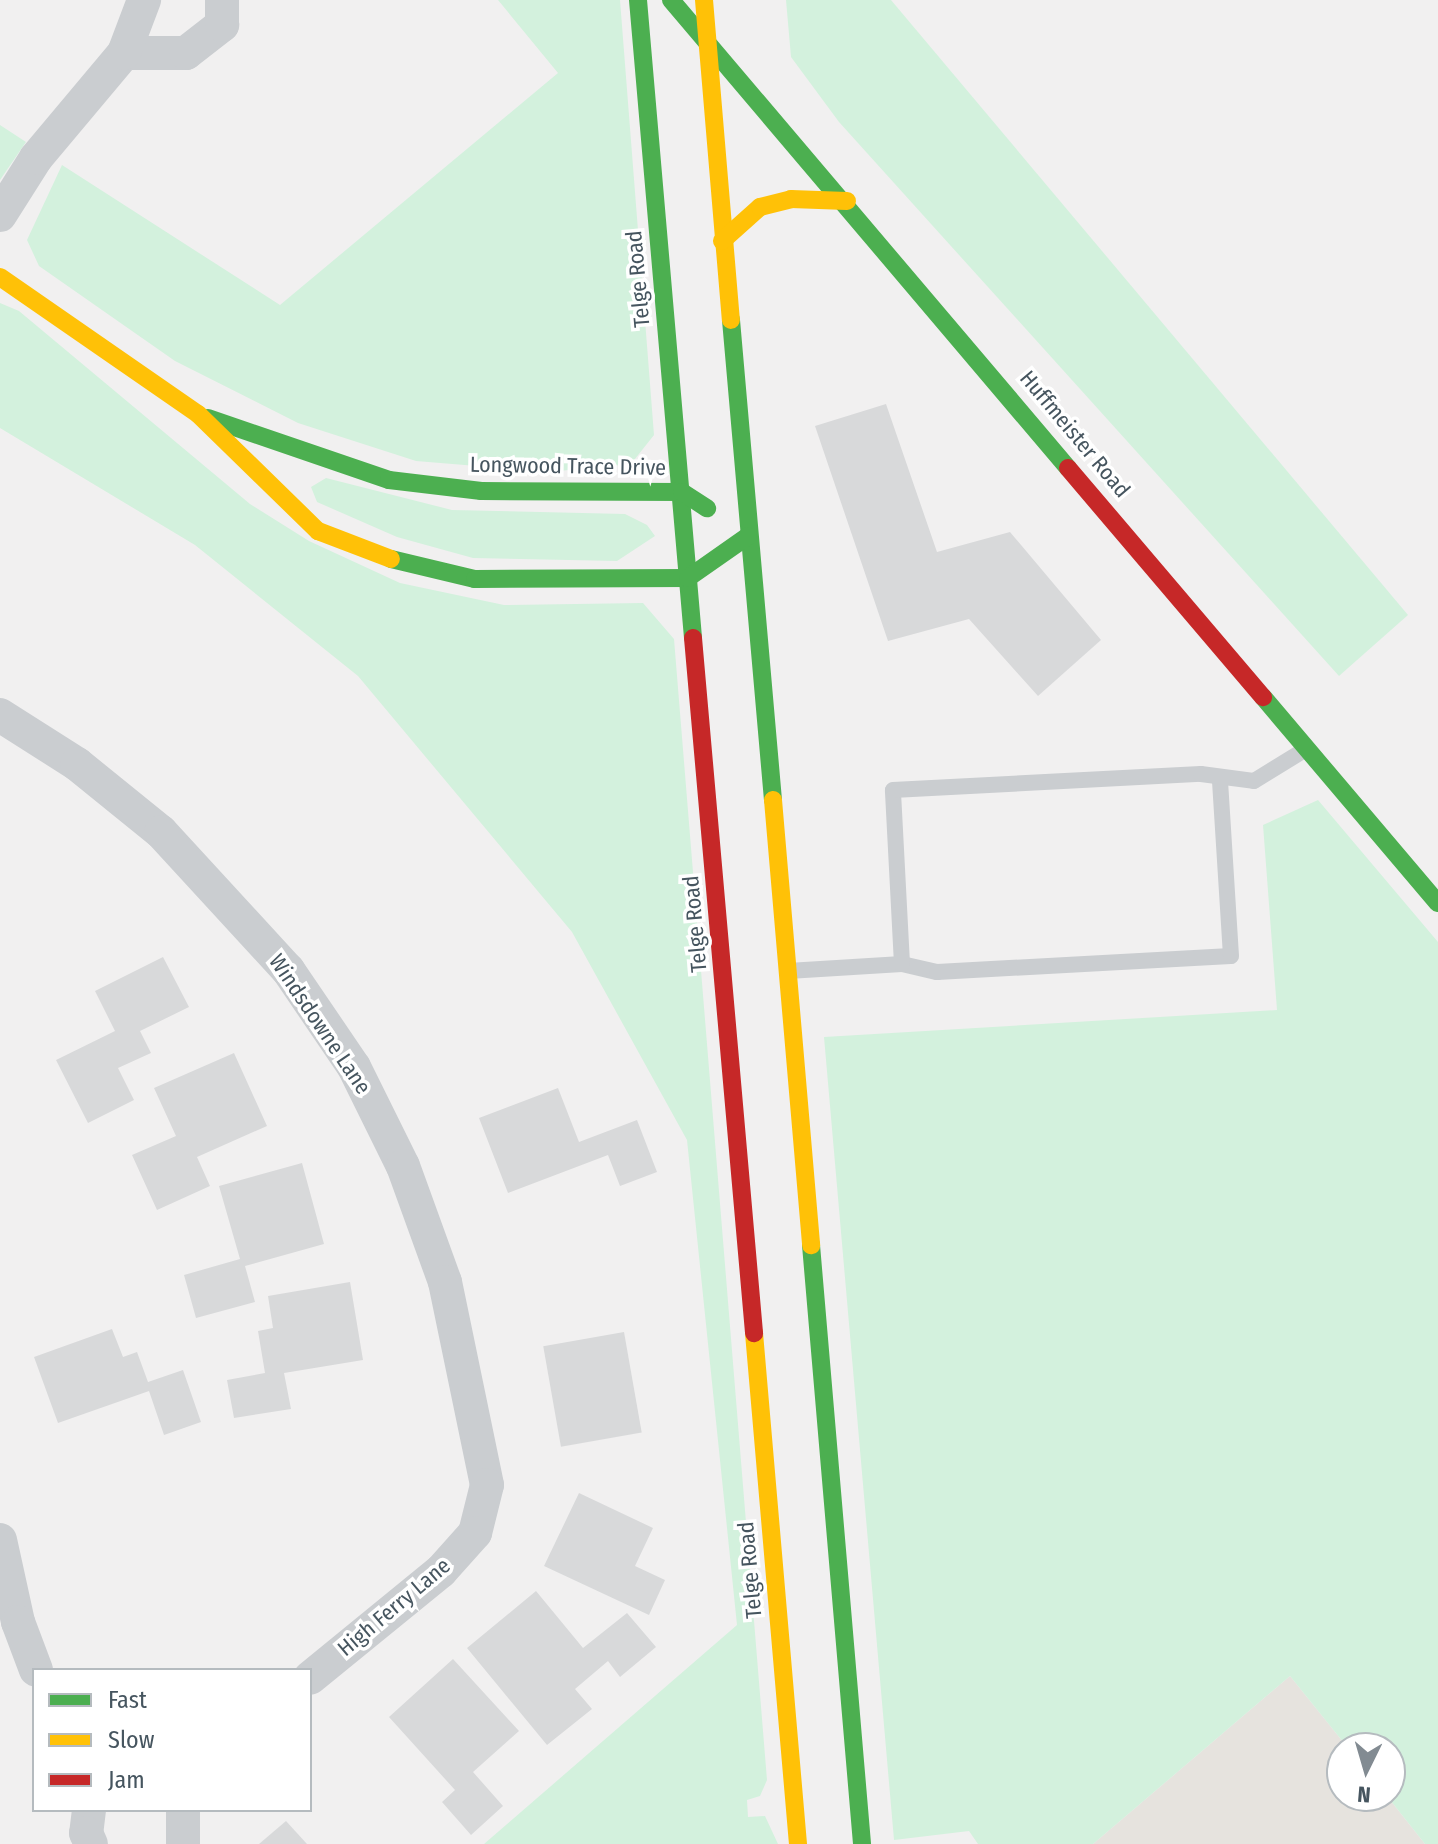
<!DOCTYPE html>
<style>
body{margin:0}
#map{position:relative;width:1438px;height:1844px;overflow:hidden;background:#f1f0f0;font-family:"Fira Sans Condensed",sans-serif}
div>[style]{position:absolute}
.commercial>*{inset:0;background:#e6e3de}
.green>*{inset:0;background:#d3f1dd}
.building>*{inset:0;background:#d8d9da;transform-origin:0 0}
.lane>*{height:16px;margin:-8px;padding:0 8px;transform-origin:8px;border-radius:8px;background:#cacdd0}
.street>*{height:34px;margin:-17px;padding:0 17px;transform-origin:17px;border-radius:17px;background:#cacdd0}
.fast>*{height:18px;margin:-9px;padding:0 9px;transform-origin:9px;border-radius:9px;background:#4caf50}
.slow>*{height:18px;margin:-9px;padding:0 9px;transform-origin:9px;border-radius:9px;background:#ffc107}
.jam>*{height:18px;margin:-9px;padding:0 9px;transform-origin:9px;border-radius:9px;background:#c62828}
span{translate:-50% -50%;white-space:nowrap;text-align:center;line-height:1.15;-webkit-text-stroke:7px #fff;paint-order:stroke}
.street-label{font-size:22px;color:#46555f}
.legend{position:absolute;left:32px;top:1668px;width:280px;height:144px;box-sizing:border-box;background:#fff;border:2px solid #b5bbbf;margin:0;padding:10px 14px;list-style:none;font-size:24px;color:#46555f}
.legend li{display:flex;align-items:center;gap:16px;height:40px}
.legend b{width:40px;border:2px solid #b5bbbf}
.north{position:absolute;left:1326px;top:1732px;width:80px;height:80px;box-sizing:border-box;background:#fff;border:2px solid #b5bbbf;border-radius:50%;rotate:185deg;font-size:22px;font-weight:700;line-height:32px;text-align:center;color:#46555f}
.north::after{content:'';display:block;margin:auto;width:28px;height:36px;background:#828b92;clip-path:polygon(50% 0,100% 100%,50% 72%,0 100%)}
</style>
<div id="map">
<div class="commercial">
<i style="clip-path:polygon(1290px 1676px,1348px 1748px,1342px 1748px,1342px 1796px,1387px 1796px,1425px 1844px,1093px 1844px)"></i>
</div>
<div class="green">
<i style="clip-path:polygon(498px 0,620px 0,654px 435px,631px 464px,548px 472px,416px 461px,298px 423px,175px 361px,39px 266px,27px 240px,62px 165px,280px 305px,558px 73px)"></i>
<i style="clip-path:polygon(786px 0,891px 0,1408px 615px,1339px 676px,839px 122px,791px 57px)"></i>
<i style="clip-path:polygon(0 125px,26px 142px,0 180px)"></i>
<i style="clip-path:polygon(0 303px,19px 311px,250px 504px,309px 541px,400px 583px,504px 605px,643px 603px,674px 639px,767px 1780px,760px 1796px,747px 1800px,748px 1817px,765px 1816px,778px 1844px,484px 1844px,737px 1625px,687px 1140px,572px 932px,358px 676px,195px 545px,0 428px)"></i>
<i style="clip-path:polygon(326px 478px,452px 510px,625px 514px,647px 525px,655px 536px,617px 561px,473px 558px,397px 537px,317px 502px,311px 487px)"></i>
<i style="clip-path:polygon(1318px 800px,1438px 942px,1438px 1844px,1425px 1844px,1387px 1796px,1390px 1748px,1348px 1748px,1290px 1676px,1093px 1844px,978px 1844px,969px 1831px,894px 1840px,824px 1037px,1277px 1010px,1263px 825px)"></i>
</div>
<div class="building">
<i style="clip-path:polygon(886px 404px,937px 552px,1010px 532px,1101px 640px,1038px 696px,969px 619px,888px 641px,815px 426px)"></i>
<i style="clip-path:polygon(163px 957px,189px 1007px,140px 1031px,151px 1053px,118px 1068px,134px 1100px,88px 1123px,56px 1060px,115px 1031px,95px 991px)"></i>
<i style="clip-path:polygon(234px 1053px,267px 1126px,197px 1157px,210px 1186px,157px 1210px,132px 1155px,176px 1136px,154px 1088px)"></i>
<i style="clip-path:polygon(558px 1088px,579px 1142px,637px 1120px,657px 1172px,620px 1186px,608px 1155px,508px 1193px,479px 1118px)"></i>
<i style="clip-path:polygon(302px 1163px,324px 1244px,245px 1266px,255px 1302px,196px 1318px,184px 1275px,240px 1259px,219px 1186px)"></i>
<i style="clip-path:polygon(350px 1282px,363px 1360px,284px 1373px,291px 1409px,234px 1418px,227px 1380px,265px 1373px,258px 1331px,273px 1328px,268px 1296px)"></i>
<i style="clip-path:polygon(112px 1329px,123px 1357px,137px 1352px,148px 1382px,183px 1370px,201px 1422px,164px 1435px,149px 1391px,58px 1423px,34px 1357px)"></i>
<i style="left:624px;top:1332px;width:102px;height:82px;rotate:80deg"></i>
<i style="clip-path:polygon(579px 1493px,653px 1528px,635px 1566px,665px 1580px,649px 1615px,544px 1566px)"></i>
<i style="clip-path:polygon(536px 1591px,583px 1648px,627px 1613px,656px 1647px,620px 1677px,608px 1661px,575px 1689px,592px 1709px,547px 1745px,467px 1648px)"></i>
<i style="clip-path:polygon(453px 1659px,519px 1731px,473px 1772px,503px 1806px,471px 1835px,442px 1802px,455px 1790px,389px 1717px)"></i>
<i style="clip-path:polygon(286px 1821px,307px 1844px,259px 1844px)"></i>
</div>
<div class="lane">
<i style="left:902px;top:964px;width:36px;rotate:13deg"></i>
<i style="left:937px;top:972px;width:294px;rotate:-3.1deg"></i>
<i style="left:1231px;top:956px;width:176px;rotate:-93.6deg"></i>
<i style="left:788px;top:971px;width:114px;rotate:-3.5deg"></i>
<i style="left:902px;top:964px;width:174px;rotate:-93deg"></i>
<i style="left:893px;top:790px;width:308px;rotate:-3deg"></i>
<i style="left:1201px;top:774px;width:53px;rotate:7.5deg"></i>
<i style="left:1254px;top:781px;width:61px;rotate:-31.6deg"></i>
</div>
<div class="street">
<i style="left:124px;top:53px;width:62px"></i>
<i style="left:186px;top:53px;width:46px;rotate:-37.9deg"></i>
<i style="left:222px;top:25px;width:25px;rotate:-90deg"></i>
<i style="left:0;top:215px;width:67px;rotate:-57.7deg"></i>
<i style="left:36px;top:158px;width:137px;rotate:-50deg"></i>
<i style="left:124px;top:53px;width:57px;rotate:-69.3deg"></i>
<i style="left:0;top:715px;width:91px;rotate:32.5deg"></i>
<i style="left:77px;top:764px;width:108px;rotate:39deg"></i>
<i style="left:161px;top:832px;width:188px;rotate:47.4deg"></i>
<i style="left:288px;top:970px;width:117px;rotate:55.8deg"></i>
<i style="left:354px;top:1067px;width:110px;rotate:63.7deg"></i>
<i style="left:403px;top:1166px;width:123px;rotate:70.1deg"></i>
<i style="left:445px;top:1282px;width:207px;rotate:78.3deg"></i>
<i style="left:487px;top:1485px;width:49px;rotate:104deg"></i>
<i style="left:475px;top:1533px;width:51px;rotate:131.8deg"></i>
<i style="left:441px;top:1571px;width:169px;rotate:140.8deg"></i>
<i style="left:0;top:1540px;width:84px;rotate:77.6deg"></i>
<i style="left:18px;top:1622px;width:51px;rotate:69.4deg"></i>
<i style="left:89px;top:1810px;width:23px;rotate:97deg"></i>
<i style="left:86px;top:1833px;width:12px;rotate:66deg"></i>
<i style="left:183px;top:1810px;width:34px;rotate:90deg"></i>
</div>
<div class="fast">
<i style="left:638px;top:0;width:640px;rotate:85.07deg"></i>
<i style="left:671px;top:0;width:614px;rotate:49.69deg"></i>
<i style="left:731px;top:320px;width:482px;rotate:85deg"></i>
<i style="left:208px;top:418px;width:191px;rotate:18.9deg"></i>
<i style="left:389px;top:480px;width:93px;rotate:6.8deg"></i>
<i style="left:481px;top:491px;width:201px;rotate:0.3deg"></i>
<i style="left:682px;top:492px;width:30px;rotate:33deg"></i>
<i style="left:391px;top:559px;width:86px;rotate:13.4deg"></i>
<i style="left:475px;top:579px;width:213px;rotate:-0.3deg"></i>
<i style="left:688px;top:578px;width:73px;rotate:-35deg"></i>
<i style="left:1263px;top:697px;width:270px;rotate:49.7deg"></i>
<i style="left:811px;top:1245px;width:601px;rotate:85.13deg"></i>
</div>
<div class="slow">
<i style="left:704px;top:0;width:321px;rotate:85.2deg"></i>
<i style="left:722px;top:241px;width:51px;rotate:-41.8deg"></i>
<i style="left:760px;top:207px;width:32px;rotate:-14deg"></i>
<i style="left:791px;top:199px;width:56px;rotate:2deg"></i>
<i style="left:0;top:277px;width:241px;rotate:34.7deg"></i>
<i style="left:198px;top:414px;width:168px;rotate:44.3deg"></i>
<i style="left:318px;top:531px;width:78px;rotate:21deg"></i>
<i style="left:773px;top:800px;width:447px;rotate:85.1deg"></i>
<i style="left:754px;top:1333px;width:513px;rotate:85.08deg"></i>
</div>
<div class="jam">
<i style="left:1068px;top:468px;width:301px;rotate:49.6deg"></i>
<i style="left:693px;top:638px;width:698px;rotate:84.98deg"></i>
</div>
<div class="street-label">
<span style="left:638px;top:279px;rotate:-95deg">Telge Road</span>
<span style="left:1075px;top:434px;rotate:50deg">Huffmeister Road</span>
<span style="left:568px;top:466px;rotate:1deg">Longwood Trace Drive</span>
<span style="left:695px;top:924px;rotate:-95deg">Telge Road</span>
<span style="left:320px;top:1024px;rotate:56deg">Windsdowne Lane</span>
<span style="left:750px;top:1570px;rotate:-95deg">Telge Road</span>
<span style="left:394px;top:1607px;rotate:-40deg">High Ferry Lane</span>
</div>
<ul class="legend">
<li><b style="height:10px;background:#4caf50"></b>Fast</li>
<li><b style="height:10px;background:#ffc107"></b>Slow</li>
<li><b style="height:10px;background:#c62828"></b>Jam</li>
</ul>
<div class="north">N</div>
</div>
